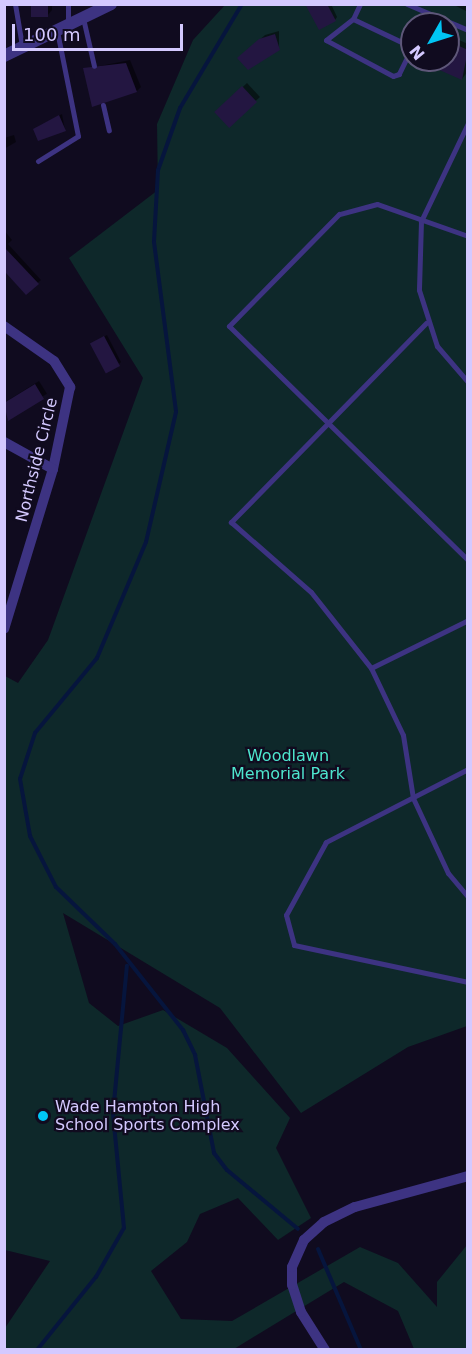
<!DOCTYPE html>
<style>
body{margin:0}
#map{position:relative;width:472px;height:1354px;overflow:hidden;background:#100b1f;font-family:"DejaVu Sans",sans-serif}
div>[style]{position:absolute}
.green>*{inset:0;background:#0e282a}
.shadow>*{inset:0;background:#0007;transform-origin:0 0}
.stream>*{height:4px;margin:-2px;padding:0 2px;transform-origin:2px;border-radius:2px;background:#06153d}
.building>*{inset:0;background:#231641;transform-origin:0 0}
.service>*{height:5px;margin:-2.5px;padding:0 2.5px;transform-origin:2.5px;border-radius:2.5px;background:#3d3382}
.minor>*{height:10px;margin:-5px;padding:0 5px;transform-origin:5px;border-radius:5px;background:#3d3382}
.tertiary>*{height:12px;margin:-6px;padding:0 6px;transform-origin:6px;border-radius:6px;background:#3d3382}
.dots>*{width:16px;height:16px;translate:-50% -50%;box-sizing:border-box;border:3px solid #100b1f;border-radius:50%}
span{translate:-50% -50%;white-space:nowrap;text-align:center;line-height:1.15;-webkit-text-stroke:4.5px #100b1f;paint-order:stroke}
.street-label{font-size:16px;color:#d4c9ff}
.park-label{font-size:16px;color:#4ee6ce}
.poi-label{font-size:16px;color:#d4c9ff}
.left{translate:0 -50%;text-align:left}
.frame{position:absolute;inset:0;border:6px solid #d4c9ff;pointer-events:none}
.north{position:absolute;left:400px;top:12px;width:60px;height:60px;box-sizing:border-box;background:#100b1f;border:2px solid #5e5779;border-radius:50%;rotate:231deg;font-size:16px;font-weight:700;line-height:24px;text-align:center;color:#d4c9ff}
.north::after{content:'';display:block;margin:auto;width:21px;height:27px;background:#00c5f4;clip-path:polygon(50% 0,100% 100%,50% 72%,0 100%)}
.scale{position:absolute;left:12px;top:24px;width:171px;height:27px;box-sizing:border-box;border:3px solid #d4c9ff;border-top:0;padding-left:8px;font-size:18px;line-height:21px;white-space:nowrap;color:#d4c9ff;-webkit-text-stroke:4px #100b1f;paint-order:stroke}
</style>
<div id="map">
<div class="green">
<i style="clip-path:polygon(evenodd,225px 5px,467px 5px,467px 1026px,408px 1047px,301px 1113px,220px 1008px,63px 913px,89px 1003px,118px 1026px,163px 1010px,227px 1048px,290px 1118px,276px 1148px,311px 1218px,278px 1240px,238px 1198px,200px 1214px,187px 1242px,151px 1271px,181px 1319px,232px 1321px,360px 1247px,398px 1263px,437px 1307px,437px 1282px,467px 1245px,467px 1349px,414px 1349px,398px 1311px,344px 1282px,234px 1349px,5px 1349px,5px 1328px,50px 1261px,5px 1250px,5px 676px,18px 683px,48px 640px,143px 378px,69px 258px,158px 190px,157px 124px,193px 40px,225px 5px,412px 24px,448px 24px,448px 60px,412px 60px,412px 24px)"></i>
</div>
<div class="shadow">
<i style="clip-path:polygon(32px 4px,52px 4px,52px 10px,47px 16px)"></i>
<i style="clip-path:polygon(307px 4px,331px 4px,337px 17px,335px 20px)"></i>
<i style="clip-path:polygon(452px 4px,468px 4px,468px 12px)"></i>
<i style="clip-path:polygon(279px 31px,279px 49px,239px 58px,265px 35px)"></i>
<i style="clip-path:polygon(448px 35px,468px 44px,468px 71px,462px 79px,432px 60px,448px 60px)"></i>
<i style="clip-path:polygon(130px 60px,141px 87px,137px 91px,85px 69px)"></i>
<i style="left:247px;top:83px;width:19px;height:42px;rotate:47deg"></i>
<i style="clip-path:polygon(62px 114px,65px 130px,37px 127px)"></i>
<i style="clip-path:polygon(14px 135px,16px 142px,4px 149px,4px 138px)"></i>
<i style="clip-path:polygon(4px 230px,12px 240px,8px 244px,41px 280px,26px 293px,4px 261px)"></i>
<i style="clip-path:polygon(107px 335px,121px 362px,119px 364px,94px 342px)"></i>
<i style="left:39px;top:381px;width:15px;height:41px;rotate:58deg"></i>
</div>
<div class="stream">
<i style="left:242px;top:4px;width:121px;rotate:120.8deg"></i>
<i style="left:180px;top:108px;width:66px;rotate:109.5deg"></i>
<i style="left:158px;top:170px;width:72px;rotate:93.2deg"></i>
<i style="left:154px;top:242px;width:171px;rotate:82.6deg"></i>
<i style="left:176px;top:412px;width:133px;rotate:103deg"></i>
<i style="left:146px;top:542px;width:126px;rotate:112.9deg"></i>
<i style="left:97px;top:658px;width:97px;rotate:129.6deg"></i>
<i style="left:35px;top:733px;width:48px;rotate:108.1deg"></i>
<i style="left:20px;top:779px;width:58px;rotate:80deg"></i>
<i style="left:30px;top:836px;width:57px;rotate:63deg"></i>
<i style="left:56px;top:887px;width:82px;rotate:44deg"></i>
<i style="left:115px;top:944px;width:110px;rotate:51.7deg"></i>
<i style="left:183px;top:1030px;width:28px;rotate:64deg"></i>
<i style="left:195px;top:1055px;width:100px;rotate:79deg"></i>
<i style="left:214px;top:1153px;width:21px;rotate:53deg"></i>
<i style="left:227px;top:1170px;width:92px;rotate:39.7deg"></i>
<i style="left:318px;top:1249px;width:110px;rotate:66.9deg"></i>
<i style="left:37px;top:1350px;width:94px;rotate:-51.1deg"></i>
<i style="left:96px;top:1277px;width:56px;rotate:-60.3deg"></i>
<i style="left:124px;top:1228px;width:116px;rotate:-95.5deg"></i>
<i style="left:113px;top:1113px;width:148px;rotate:-84.6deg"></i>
</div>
<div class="building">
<i style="left:31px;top:4px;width:17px;height:13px"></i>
<i style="clip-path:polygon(305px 4px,327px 4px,336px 21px,319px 30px)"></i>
<i style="clip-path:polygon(275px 34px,280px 50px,248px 70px,237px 58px,259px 39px)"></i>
<i style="clip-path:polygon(448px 41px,468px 50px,462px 80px,417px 60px,448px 60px)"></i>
<i style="clip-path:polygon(126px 63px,137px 92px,92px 107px,83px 68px)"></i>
<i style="left:242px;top:86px;width:22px;height:38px;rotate:47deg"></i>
<i style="clip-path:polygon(59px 115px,66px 131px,38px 141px,33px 129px)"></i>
<i style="clip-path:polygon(4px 247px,39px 284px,26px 295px,6px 273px)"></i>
<i style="left:104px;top:336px;width:34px;height:16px;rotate:62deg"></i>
<i style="clip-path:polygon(35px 384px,44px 399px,8px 421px,4px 403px)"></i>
</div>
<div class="service">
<i style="left:15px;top:4px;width:43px;rotate:80.5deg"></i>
<i style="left:407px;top:4px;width:66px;rotate:23.1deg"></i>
<i style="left:83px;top:18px;width:49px;rotate:77.1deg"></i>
<i style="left:353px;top:19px;width:65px;rotate:25.4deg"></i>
<i style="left:412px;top:47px;width:30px;rotate:116deg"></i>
<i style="left:399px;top:74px;width:6px;rotate:162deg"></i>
<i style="left:393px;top:76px;width:76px;rotate:-151.8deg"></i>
<i style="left:326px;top:40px;width:34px;rotate:-38deg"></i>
<i style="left:353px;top:19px;width:17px;rotate:-65deg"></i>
<i style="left:68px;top:24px;width:20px;rotate:-90deg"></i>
<i style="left:103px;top:105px;width:26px;rotate:77deg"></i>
<i style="left:468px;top:123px;width:109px;rotate:115.6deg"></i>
<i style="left:421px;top:221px;width:69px;rotate:91.7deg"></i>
<i style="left:419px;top:290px;width:59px;rotate:72.2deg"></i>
<i style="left:437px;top:346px;width:48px;rotate:49.3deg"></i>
<i style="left:38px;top:161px;width:47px;rotate:-32deg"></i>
<i style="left:78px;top:136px;width:107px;rotate:-101.3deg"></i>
<i style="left:468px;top:236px;width:96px;rotate:-160.6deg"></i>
<i style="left:377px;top:204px;width:39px;rotate:165deg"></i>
<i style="left:339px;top:214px;width:157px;rotate:134.5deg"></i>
<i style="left:229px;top:326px;width:334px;rotate:44.4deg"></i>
<i style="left:426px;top:323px;width:279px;rotate:134.4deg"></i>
<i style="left:231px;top:522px;width:106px;rotate:41.2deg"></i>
<i style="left:311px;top:592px;width:97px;rotate:51.7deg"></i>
<i style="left:371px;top:668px;width:74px;rotate:64.5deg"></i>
<i style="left:403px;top:735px;width:64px;rotate:81deg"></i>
<i style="left:413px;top:798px;width:83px;rotate:65deg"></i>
<i style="left:448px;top:873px;width:31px;rotate:50deg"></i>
<i style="left:371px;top:668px;width:108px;rotate:-26.3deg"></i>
<i style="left:468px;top:769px;width:160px;rotate:152.8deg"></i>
<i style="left:326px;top:842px;width:83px;rotate:118.7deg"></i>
<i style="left:286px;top:915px;width:31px;rotate:75deg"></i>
<i style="left:294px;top:945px;width:178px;rotate:12deg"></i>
</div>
<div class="minor">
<i style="left:4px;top:326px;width:61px;rotate:35deg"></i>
<i style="left:54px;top:361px;width:31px;rotate:58deg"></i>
<i style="left:70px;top:387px;width:84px;rotate:101.7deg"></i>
<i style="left:53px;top:469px;width:167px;rotate:107deg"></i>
<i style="left:4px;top:442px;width:56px;rotate:28.9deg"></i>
<i style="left:325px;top:1350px;width:45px;rotate:-122.3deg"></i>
<i style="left:301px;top:1312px;width:28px;rotate:-108deg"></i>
<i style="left:292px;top:1285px;width:18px;rotate:-90deg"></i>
<i style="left:292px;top:1267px;width:30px;rotate:-66deg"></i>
<i style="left:304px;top:1240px;width:27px;rotate:-42deg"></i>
<i style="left:324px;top:1222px;width:34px;rotate:-26deg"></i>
<i style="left:355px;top:1207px;width:117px;rotate:-15.3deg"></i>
</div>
<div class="tertiary">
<i style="left:4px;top:56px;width:119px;rotate:-25.9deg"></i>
</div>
<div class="dots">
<i style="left:43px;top:1116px;background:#00c5f4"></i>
</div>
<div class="street-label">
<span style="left:37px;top:460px;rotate:-76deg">Northside Circle</span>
</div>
<div class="park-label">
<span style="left:288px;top:765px">Woodlawn<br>Memorial Park</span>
</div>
<div class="poi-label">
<span class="left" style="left:55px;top:1116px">Wade Hampton High<br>School Sports Complex</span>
</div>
<div class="frame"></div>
<div class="north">N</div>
<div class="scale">100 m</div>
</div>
